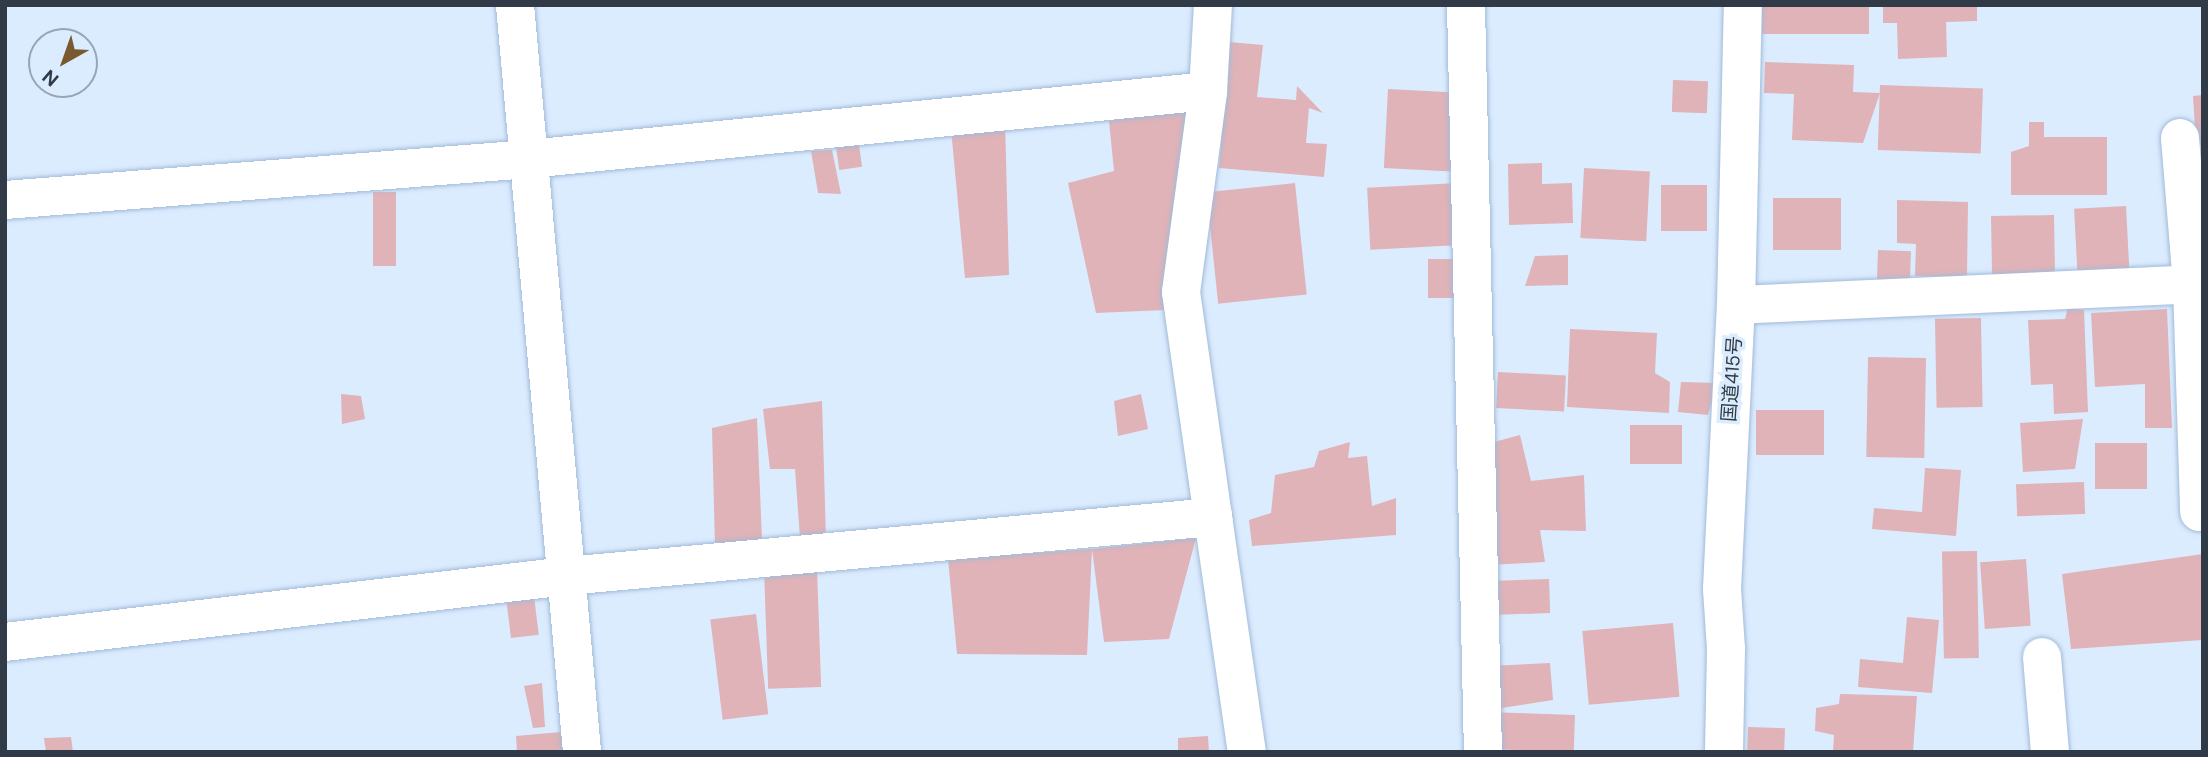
<!DOCTYPE html>
<meta charset="utf-8">
<style>
body{margin:0}
#map{position:relative;width:2208px;height:757px;overflow:hidden;background:#dcecff;font-family:"DM Sans","Noto Sans JP",sans-serif}
div>[style]{position:absolute}
.building>*{inset:0;background:#dfb3b8;transform-origin:0 0}
.roads{filter:drop-shadow(0 0 2px #a1bbd8) drop-shadow(0 0 2px #a1bbd8)}
.minor>*{height:38px;margin:-19px;padding:0 19px;transform-origin:19px;border-radius:19px;background:#fff}
.highway>*{height:38px;margin:-19px;padding:0 19px;transform-origin:19px;border-radius:19px;background:#fff}
span{translate:-50% -50%;white-space:nowrap;text-align:center;line-height:1.15;-webkit-text-stroke:7px #dcecff;paint-order:stroke}
.street-label{font-size:19px;color:#303b47}
.frame{position:absolute;inset:0;border:7px solid #303b47;pointer-events:none}
.north{position:absolute;left:28px;top:28px;width:70px;height:70px;box-sizing:border-box;background:#dcecff;border:2px solid #97a5b5;border-radius:50%;rotate:220deg;font-size:19px;font-weight:700;line-height:28px;text-align:center;color:#303b47}
.north::after{content:'';display:block;margin:auto;width:24px;height:32px;background:#79592f;clip-path:polygon(50% 0,100% 100%,50% 72%,0 100%)}
</style>
<div id="map">
<div class="building">
<i style="left:1762px;top:5px;width:107px;height:29px"></i>
<i style="clip-path:polygon(1883px 5px,1977px 5px,1977px 21px,1946px 22px,1947px 57px,1898px 59px,1897px 23px,1883px 23px)"></i>
<i style="clip-path:polygon(1229px 42px,1263px 45px,1257px 97px,1296px 100px,1297px 86px,1323px 113px,1309px 108px,1306px 143px,1327px 144px,1324px 177px,1219px 168px)"></i>
<i style="clip-path:polygon(1765px 62px,1854px 65px,1853px 92px,1880px 93px,1863px 143px,1792px 140px,1794px 94px,1764px 93px)"></i>
<i style="left:1673px;top:80px;width:35px;height:32px;rotate:2deg"></i>
<i style="left:1880px;top:85px;width:103px;height:65px;rotate:2deg"></i>
<i style="left:1388px;top:89px;width:67px;height:79px;rotate:3deg"></i>
<i style="clip-path:polygon(2203px 95px,2203px 145px,2196px 145px,2193px 96px)"></i>
<i style="clip-path:polygon(1190px 103px,1165px 310px,1096px 313px,1068px 183px,1114px 171px,1109px 121px)"></i>
<i style="clip-path:polygon(1005px 121px,1009px 275px,965px 278px,951px 129px)"></i>
<i style="clip-path:polygon(2029px 122px,2044px 122px,2044px 137px,2107px 137px,2107px 195px,2011px 195px,2011px 152px,2029px 146px)"></i>
<i style="left:858px;top:138px;width:29px;height:23px;rotate:82deg"></i>
<i style="clip-path:polygon(832px 150px,841px 194px,818px 193px,811px 151px)"></i>
<i style="clip-path:polygon(1542px 163px,1542px 184px,1572px 183px,1573px 223px,1509px 225px,1508px 164px)"></i>
<i style="left:1584px;top:168px;width:66px;height:70px;rotate:3deg"></i>
<i style="left:1295px;top:183px;width:112px;height:89px;rotate:84deg"></i>
<i style="left:1457px;top:183px;width:62px;height:90px;rotate:87deg"></i>
<i style="left:1661px;top:185px;width:46px;height:46px"></i>
<i style="left:373px;top:192px;width:23px;height:74px"></i>
<i style="left:1841px;top:198px;width:52px;height:68px;rotate:90deg"></i>
<i style="clip-path:polygon(1897px 200px,1968px 202px,1967px 277px,1915px 276px,1916px 244px,1897px 243px)"></i>
<i style="left:2126px;top:206px;width:65px;height:52px;rotate:87deg"></i>
<i style="left:2054px;top:215px;width:64px;height:63px;rotate:89deg"></i>
<i style="left:1878px;top:250px;width:33px;height:37px;rotate:2deg"></i>
<i style="clip-path:polygon(1568px 255px,1568px 285px,1525px 286px,1535px 256px)"></i>
<i style="left:1428px;top:259px;width:36px;height:39px"></i>
<i style="clip-path:polygon(2068px 307px,2084px 310px,2088px 412px,2054px 414px,2053px 384px,2031px 385px,2028px 320px,2065px 319px)"></i>
<i style="clip-path:polygon(2167px 309px,2172px 428px,2145px 428px,2145px 384px,2095px 387px,2091px 313px)"></i>
<i style="left:1981px;top:318px;width:89px;height:46px;rotate:89deg"></i>
<i style="clip-path:polygon(1570px 329px,1657px 333px,1655px 373px,1670px 382px,1669px 413px,1567px 407px)"></i>
<i style="left:1868px;top:357px;width:58px;height:100px;rotate:1deg"></i>
<i style="left:1498px;top:372px;width:68px;height:36px;rotate:3deg"></i>
<i style="clip-path:polygon(1681px 382px,1717px 383px,1708px 415px,1678px 412px)"></i>
<i style="clip-path:polygon(341px 394px,361px 396px,365px 419px,342px 424px)"></i>
<i style="clip-path:polygon(1141px 394px,1148px 429px,1118px 436px,1114px 401px)"></i>
<i style="clip-path:polygon(822px 401px,826px 539px,800px 538px,795px 469px,770px 469px,763px 409px)"></i>
<i style="left:1756px;top:410px;width:68px;height:45px"></i>
<i style="clip-path:polygon(757px 418px,762px 540px,715px 548px,712px 428px)"></i>
<i style="clip-path:polygon(2083px 419px,2075px 469px,2023px 472px,2020px 423px)"></i>
<i style="left:1630px;top:425px;width:52px;height:39px"></i>
<i style="clip-path:polygon(1520px 435px,1531px 481px,1584px 475px,1586px 531px,1540px 530px,1545px 562px,1489px 565px,1476px 447px)"></i>
<i style="clip-path:polygon(1350px 442px,1348px 458px,1367px 456px,1372px 506px,1396px 498px,1396px 535px,1252px 546px,1249px 520px,1271px 513px,1275px 475px,1314px 467px,1319px 451px)"></i>
<i style="left:2095px;top:443px;width:52px;height:46px"></i>
<i style="clip-path:polygon(1925px 468px,1961px 470px,1956px 536px,1872px 529px,1874px 508px,1922px 512px)"></i>
<i style="left:2084px;top:482px;width:32px;height:68px;rotate:88deg"></i>
<i style="clip-path:polygon(1196px 538px,1169px 639px,1104px 642px,1092px 549px)"></i>
<i style="clip-path:polygon(1092px 549px,1087px 655px,957px 654px,948px 559px)"></i>
<i style="left:1977px;top:551px;width:107px;height:35px;rotate:89deg"></i>
<i style="clip-path:polygon(2203px 554px,2203px 640px,2071px 649px,2062px 574px)"></i>
<i style="left:2026px;top:559px;width:67px;height:46px;rotate:86deg"></i>
<i style="left:817px;top:568px;width:119px;height:53px;rotate:88deg"></i>
<i style="left:1549px;top:579px;width:34px;height:52px;rotate:88deg"></i>
<i style="left:534px;top:596px;width:39px;height:28px;rotate:83deg"></i>
<i style="left:756px;top:614px;width:101px;height:46px;rotate:83deg"></i>
<i style="clip-path:polygon(1907px 617px,1939px 620px,1932px 693px,1858px 687px,1860px 659px,1903px 663px)"></i>
<i style="left:1673px;top:623px;width:74px;height:91px;rotate:85deg"></i>
<i style="clip-path:polygon(1550px 663px,1553px 700px,1489px 710px,1488px 666px)"></i>
<i style="clip-path:polygon(542px 683px,545px 727px,533px 728px,524px 686px)"></i>
<i style="clip-path:polygon(1840px 694px,1917px 696px,1913px 752px,1833px 752px,1834px 735px,1815px 731px,1816px 708px,1839px 704px)"></i>
<i style="left:1575px;top:715px;width:37px;height:74px;rotate:92deg"></i>
<i style="left:1748px;top:727px;width:37px;height:25px;rotate:2deg"></i>
<i style="clip-path:polygon(561px 732px,563px 752px,517px 752px,516px 736px)"></i>
<i style="clip-path:polygon(1208px 736px,1209px 752px,1178px 752px,1178px 738px)"></i>
<i style="clip-path:polygon(71px 737px,73px 752px,46px 752px,44px 738px)"></i>
</div>
<div class="roads">
<div class="minor">
<i style="left:515px;top:5px;width:750px;rotate:84.87deg"></i>
<i style="left:1466px;top:5px;width:747px;rotate:88.7deg"></i>
<i style="left:2180px;top:138px;width:146px;rotate:85.3deg"></i>
<i style="left:2192px;top:284px;width:228px;rotate:88.2deg"></i>
<i style="left:5px;top:200px;width:526px;rotate:-4.47deg"></i>
<i style="left:529px;top:159px;width:682px;rotate:-5.72deg"></i>
<i style="left:1208px;top:91px;width:86px;rotate:-86.7deg"></i>
<i style="left:1736px;top:305px;width:467px;rotate:-2.6deg"></i>
<i style="left:1213px;top:517px;width:237px;rotate:81.8deg"></i>
<i style="left:5px;top:642px;width:566px;rotate:-6.7deg"></i>
<i style="left:567px;top:576px;width:649px;rotate:-5.22deg"></i>
<i style="left:1213px;top:517px;width:227px;rotate:-98.1deg"></i>
<i style="left:1181px;top:292px;width:203px;rotate:-82.3deg"></i>
<i style="left:2042px;top:657px;width:95px;rotate:85.2deg"></i>
</div>
<div class="highway">
<i style="left:1724px;top:752px;width:103px;rotate:-88.9deg"></i>
<i style="left:1726px;top:649px;width:60px;rotate:-93.8deg"></i>
<i style="left:1722px;top:589px;width:284px;rotate:-87.2deg"></i>
<i style="left:1736px;top:305px;width:300px;rotate:-88.7deg"></i>
</div>
</div>
<div class="street-label">
<span style="left:1732px;top:379px;rotate:-86deg">国道415号</span>
</div>
<div class="frame"></div>
<div class="north">N</div>
</div>
